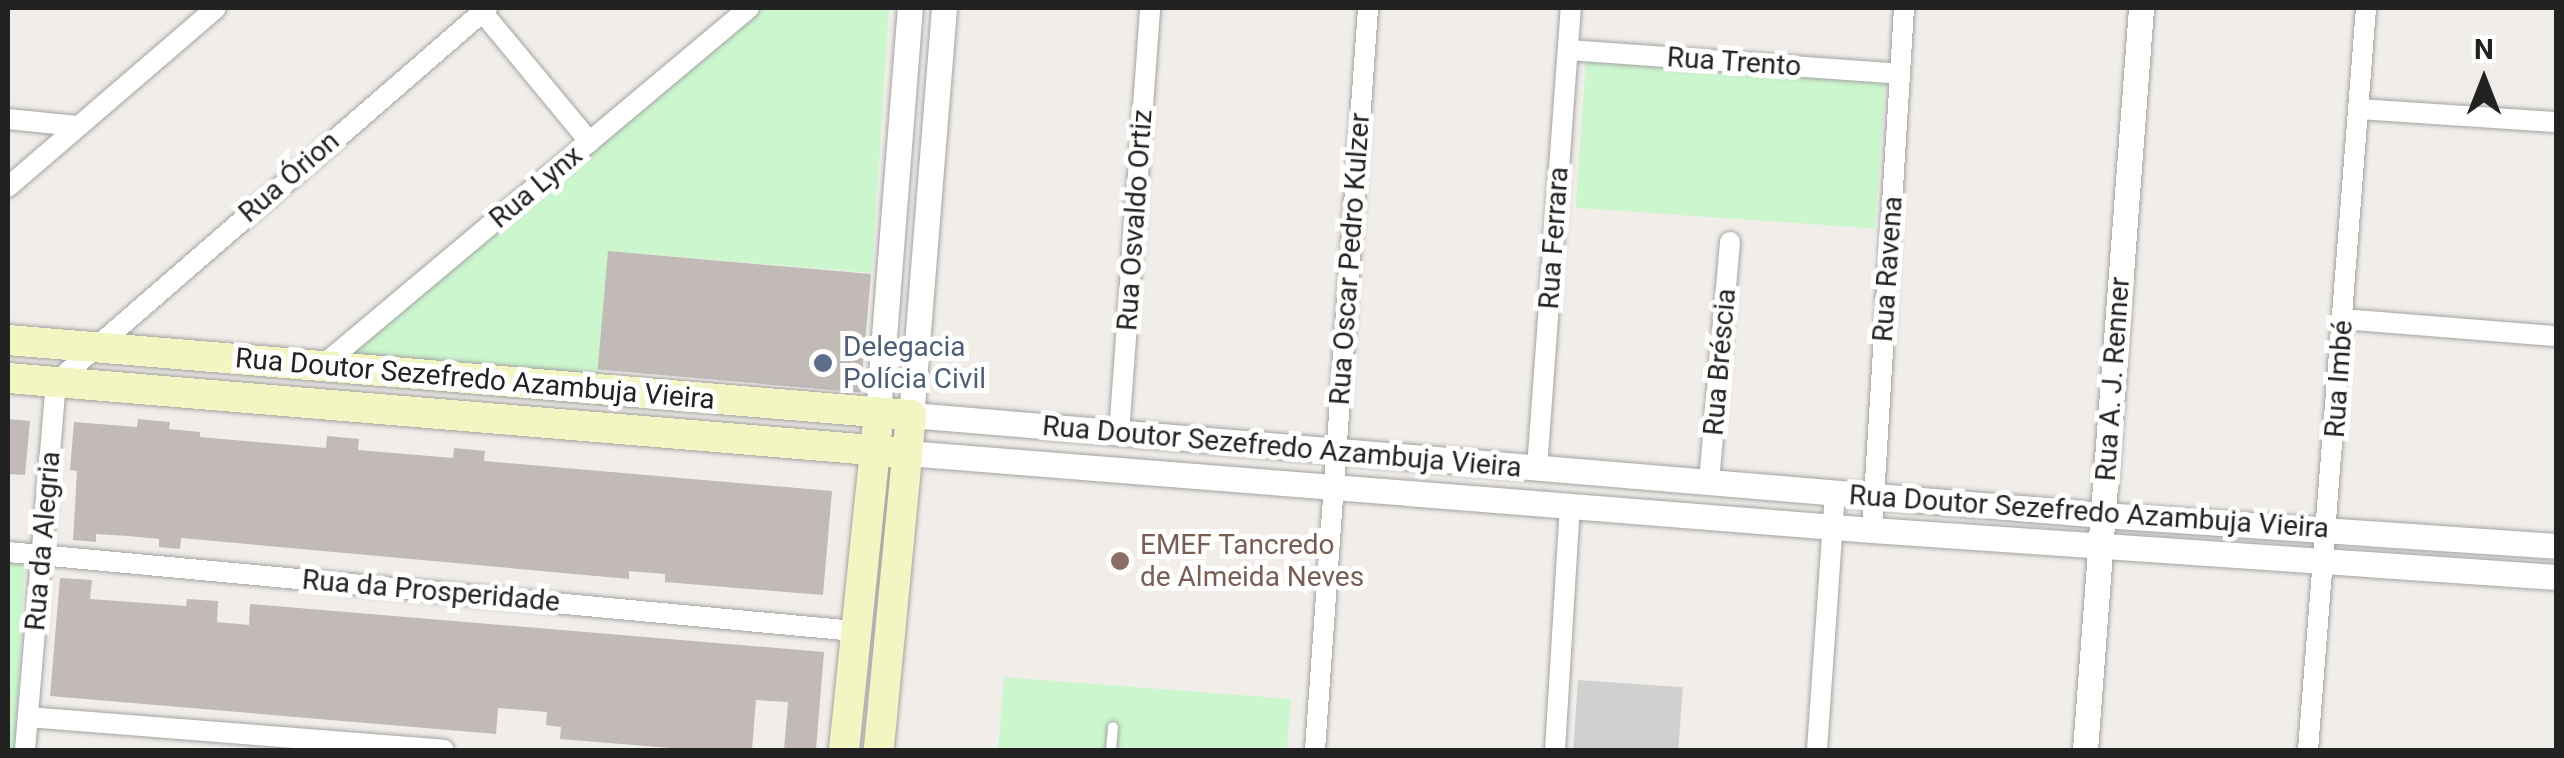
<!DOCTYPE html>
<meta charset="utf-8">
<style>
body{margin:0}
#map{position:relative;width:2564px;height:758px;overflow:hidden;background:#f1eee9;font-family:Roboto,sans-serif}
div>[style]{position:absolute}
.religious>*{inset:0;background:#d0d0d0;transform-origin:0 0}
.park>*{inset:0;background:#cbf6ce;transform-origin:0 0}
.building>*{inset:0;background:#c1bab6;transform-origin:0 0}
.roads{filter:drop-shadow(0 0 2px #a3a3a3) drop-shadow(0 0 2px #a3a3a3)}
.service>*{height:10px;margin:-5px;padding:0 5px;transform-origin:5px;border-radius:5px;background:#fff}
.minor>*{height:20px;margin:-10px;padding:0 10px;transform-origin:10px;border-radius:10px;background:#fff}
.tertiary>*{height:25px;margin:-12.5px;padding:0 12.5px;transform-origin:12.5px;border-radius:12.5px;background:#fff}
.secondary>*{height:30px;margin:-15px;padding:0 15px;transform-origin:15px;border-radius:15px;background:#f3f5c3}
.dots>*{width:28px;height:28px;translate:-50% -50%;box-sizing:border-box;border:5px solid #fff;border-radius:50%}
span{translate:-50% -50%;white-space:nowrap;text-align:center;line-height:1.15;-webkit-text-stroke:10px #fff;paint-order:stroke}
.street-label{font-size:28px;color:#222}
.service-label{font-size:28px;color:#4e5e75}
.left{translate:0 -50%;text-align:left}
.education-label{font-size:28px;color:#785e54}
.frame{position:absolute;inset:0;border:10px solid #222;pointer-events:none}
.north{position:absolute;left:2434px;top:30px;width:100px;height:100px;-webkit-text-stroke:8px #fff;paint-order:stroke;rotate:0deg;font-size:28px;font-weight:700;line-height:40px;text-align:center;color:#222}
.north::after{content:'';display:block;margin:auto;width:35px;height:45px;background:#222;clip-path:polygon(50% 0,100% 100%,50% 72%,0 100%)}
</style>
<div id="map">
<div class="religious">
<i style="left:1578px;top:680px;width:105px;height:70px;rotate:4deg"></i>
</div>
<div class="park">
<i style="clip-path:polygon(760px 8px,889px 8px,872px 273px,609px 251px,598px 376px,347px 358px)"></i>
<i style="left:1586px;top:60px;width:300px;height:148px;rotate:4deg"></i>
<i style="clip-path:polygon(8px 562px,25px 564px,15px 750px,8px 750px)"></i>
<i style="clip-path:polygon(1004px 677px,1291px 699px,1287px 750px,998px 750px)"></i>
</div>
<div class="building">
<i style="left:608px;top:251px;width:264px;height:119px;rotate:5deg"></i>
<i style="clip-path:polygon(8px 419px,30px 421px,25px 475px,8px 474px)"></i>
<i style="clip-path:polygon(138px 419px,170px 422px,169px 429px,200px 432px,200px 437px,326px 448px,327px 436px,359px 439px,358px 450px,453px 458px,454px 448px,485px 451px,484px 461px,832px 491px,823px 595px,665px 582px,665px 574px,629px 571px,629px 579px,181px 538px,180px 549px,159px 547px,159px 539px,128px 536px,96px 534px,96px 542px,73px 540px,77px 471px,70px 470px,74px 422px,137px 427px)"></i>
<i style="clip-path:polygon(60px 578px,92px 580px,90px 599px,186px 606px,187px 599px,218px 601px,217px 622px,249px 625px,250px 604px,824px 652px,816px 750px,784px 750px,788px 702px,756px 700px,752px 750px,694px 750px,560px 739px,561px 727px,546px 725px,547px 712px,498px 708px,496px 734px,50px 696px)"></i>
</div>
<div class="roads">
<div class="service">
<i style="left:1111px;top:750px;width:23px;rotate:-85deg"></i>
</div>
<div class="minor">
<i style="left:479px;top:8px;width:174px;rotate:50.4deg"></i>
<i style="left:1568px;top:50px;width:333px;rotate:4.1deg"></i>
<i style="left:2358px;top:109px;width:198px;rotate:3.8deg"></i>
<i style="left:8px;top:119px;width:69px;rotate:5.8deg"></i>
<i style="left:8px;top:187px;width:274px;rotate:-40.7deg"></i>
<i style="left:2343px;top:319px;width:214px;rotate:4.6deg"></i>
<i style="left:322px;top:366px;width:557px;rotate:-39.98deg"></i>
<i style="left:1119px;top:433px;width:426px;rotate:-85.8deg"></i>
<i style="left:1537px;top:468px;width:461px;rotate:-85.8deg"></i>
<i style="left:1709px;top:482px;width:241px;rotate:-85deg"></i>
<i style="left:1872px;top:530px;width:523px;rotate:-86.49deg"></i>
<i style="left:8px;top:552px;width:850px;rotate:5.33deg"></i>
<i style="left:28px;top:717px;width:417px;rotate:4.5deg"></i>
<i style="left:25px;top:750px;width:369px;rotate:-85.2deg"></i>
<i style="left:56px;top:382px;width:571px;rotate:-40.95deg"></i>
<i style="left:1315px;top:750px;width:744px;rotate:-85.91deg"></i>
<i style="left:1555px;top:750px;width:243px;rotate:-86.5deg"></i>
<i style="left:1817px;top:750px;width:259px;rotate:-86deg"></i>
<i style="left:2308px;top:750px;width:744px;rotate:-85.53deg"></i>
</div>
<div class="tertiary">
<i style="left:944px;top:8px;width:408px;rotate:94.6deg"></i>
<i style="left:911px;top:415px;width:1196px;rotate:4.8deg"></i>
<i style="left:2103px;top:515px;width:454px;rotate:3.9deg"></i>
<i style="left:878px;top:413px;width:406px;rotate:-85.5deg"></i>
<i style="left:907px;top:453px;width:968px;rotate:4.56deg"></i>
<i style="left:1872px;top:530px;width:686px;rotate:3.93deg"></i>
<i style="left:2085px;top:750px;width:744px;rotate:-85.68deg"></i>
</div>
<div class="secondary">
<i style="left:8px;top:340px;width:906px;rotate:4.75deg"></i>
<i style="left:911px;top:415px;width:337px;rotate:95.5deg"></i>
<i style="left:8px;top:378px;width:902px;rotate:4.77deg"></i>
<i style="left:844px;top:750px;width:322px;rotate:-84.1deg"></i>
</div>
</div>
<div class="dots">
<i style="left:823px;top:363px;background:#5c6f8a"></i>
<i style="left:1120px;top:561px;background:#8d6e63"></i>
</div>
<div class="street-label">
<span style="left:1734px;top:62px;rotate:4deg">Rua Trento</span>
<span style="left:289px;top:177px;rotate:-41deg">Rua Órion</span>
<span style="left:536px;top:187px;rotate:-40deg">Rua Lynx</span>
<span style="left:1135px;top:220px;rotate:-86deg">Rua Osvaldo Ortiz</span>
<span style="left:1554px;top:238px;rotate:-86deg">Rua Ferrara</span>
<span style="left:1350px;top:259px;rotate:-86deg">Rua Oscar Pedro Kulzer</span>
<span style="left:1888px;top:269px;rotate:-86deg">Rua Ravena</span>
<span style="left:1720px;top:362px;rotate:-85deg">Rua Bréscia</span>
<span style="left:475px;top:379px;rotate:5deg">Rua Doutor Sezefredo Azambuja Vieira</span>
<span style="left:2113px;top:379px;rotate:-86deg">Rua A. J. Renner</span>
<span style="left:2339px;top:379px;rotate:-86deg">Rua Imbé</span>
<span style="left:1282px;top:447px;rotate:5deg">Rua Doutor Sezefredo Azambuja Vieira</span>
<span style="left:2089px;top:512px;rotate:4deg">Rua Doutor Sezefredo Azambuja Vieira</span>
<span style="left:43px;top:541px;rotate:-85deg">Rua da Alegria</span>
<span style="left:431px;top:591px;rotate:5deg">Rua da Prosperidade</span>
</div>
<div class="service-label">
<span class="left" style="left:843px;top:363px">Delegacia<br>Polícia Civil</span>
</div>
<div class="education-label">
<span class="left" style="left:1140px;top:561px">EMEF Tancredo<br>de Almeida Neves</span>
</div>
<div class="frame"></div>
<div class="north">N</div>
</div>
